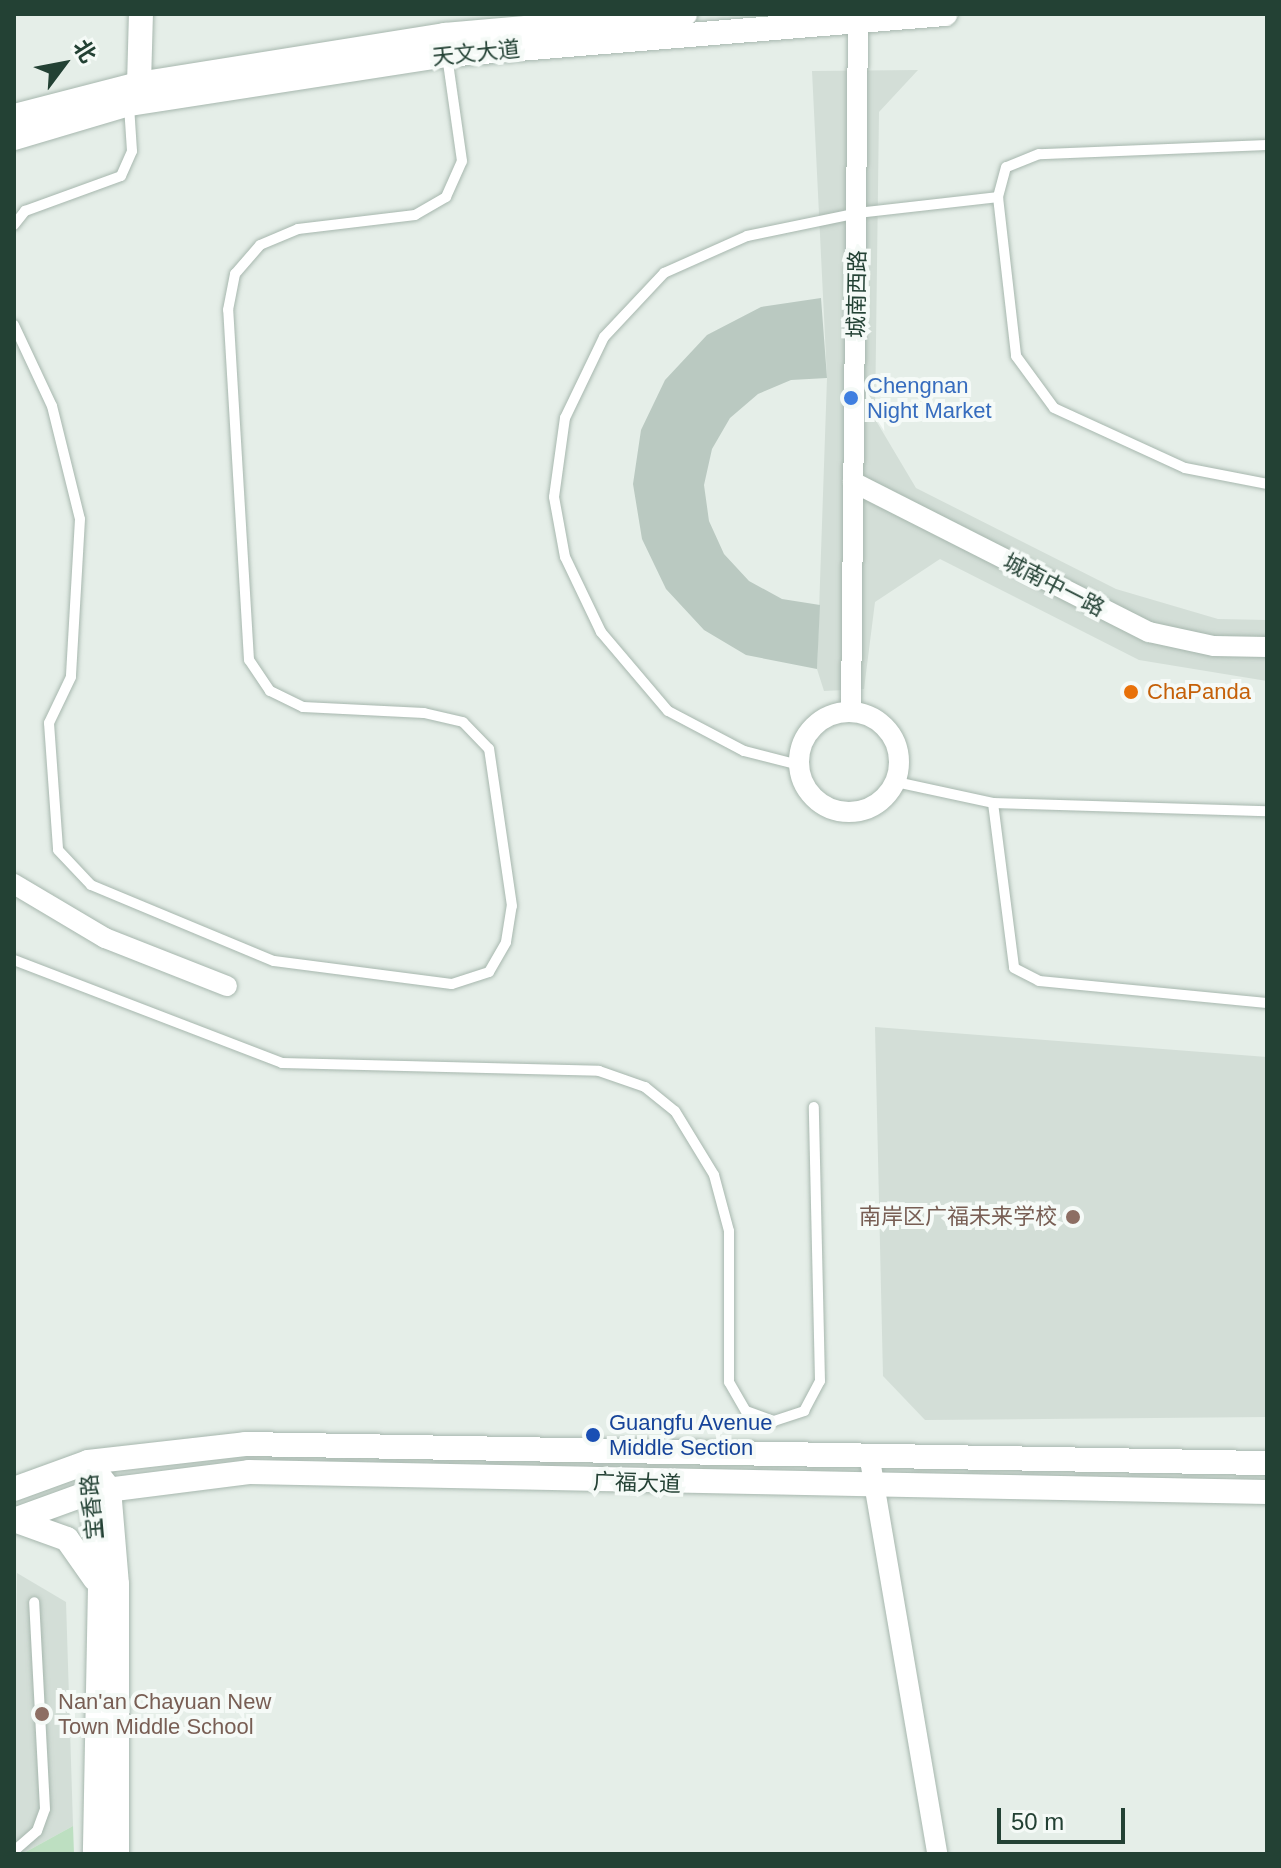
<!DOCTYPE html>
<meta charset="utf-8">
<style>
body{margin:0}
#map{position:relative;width:1281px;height:1868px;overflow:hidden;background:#e5eee8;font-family:Arial,"Noto Sans SC",sans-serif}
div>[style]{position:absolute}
.built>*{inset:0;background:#d3ded7}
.green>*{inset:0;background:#bddfc1}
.building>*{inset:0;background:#bac9c1}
.roads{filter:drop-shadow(0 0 2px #a7b7ae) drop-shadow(0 0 2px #a7b7ae)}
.lane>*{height:10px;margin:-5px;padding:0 5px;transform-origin:5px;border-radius:5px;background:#fff}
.street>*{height:20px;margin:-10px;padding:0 10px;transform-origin:10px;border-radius:10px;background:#fff}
.street>.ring{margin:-10px;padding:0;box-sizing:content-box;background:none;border:20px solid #fff;border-radius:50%}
.secondary>*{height:24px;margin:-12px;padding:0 12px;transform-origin:12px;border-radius:12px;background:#fff}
.dots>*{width:22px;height:22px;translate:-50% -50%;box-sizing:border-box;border:4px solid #f5faf7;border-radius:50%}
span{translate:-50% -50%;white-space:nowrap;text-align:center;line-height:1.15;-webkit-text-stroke:8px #f5faf7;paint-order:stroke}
.street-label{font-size:22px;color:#234134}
.shop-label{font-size:22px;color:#366cbe}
.left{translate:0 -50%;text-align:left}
.food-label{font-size:22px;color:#c56008}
.education-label{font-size:22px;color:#785e54}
.right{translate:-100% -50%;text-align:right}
.transit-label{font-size:22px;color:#164399}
.frame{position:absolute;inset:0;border:16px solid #234134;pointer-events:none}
.north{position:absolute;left:24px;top:24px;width:80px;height:80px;-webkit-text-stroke:6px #f5faf7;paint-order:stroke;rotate:58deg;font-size:22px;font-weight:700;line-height:32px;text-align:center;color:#234134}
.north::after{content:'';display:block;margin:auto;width:28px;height:36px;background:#234134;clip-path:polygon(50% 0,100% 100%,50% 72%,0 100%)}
.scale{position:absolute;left:997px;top:1808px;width:128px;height:36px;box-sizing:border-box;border:4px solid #234134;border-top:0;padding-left:10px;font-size:24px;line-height:28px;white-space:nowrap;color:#234134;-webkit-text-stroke:6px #f5faf7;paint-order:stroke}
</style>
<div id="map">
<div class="built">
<i style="clip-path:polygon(918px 70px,879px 112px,875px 419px,916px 488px,1116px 589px,1218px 619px,1267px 620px,1267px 681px,1139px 660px,940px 559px,875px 602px,864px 689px,824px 691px,817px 669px,827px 378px,812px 71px)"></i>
<i style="clip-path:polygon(875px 1027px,1267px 1057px,1267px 1417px,925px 1420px,883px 1376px)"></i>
<i style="clip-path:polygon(17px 1573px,66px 1602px,73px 1826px,22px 1854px,14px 1854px)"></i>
</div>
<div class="green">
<i style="clip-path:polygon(73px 1826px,74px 1854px,22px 1854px)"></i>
</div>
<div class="building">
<i style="clip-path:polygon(821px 298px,827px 378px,791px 380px,758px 394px,730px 418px,712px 449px,704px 485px,709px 521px,724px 554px,749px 581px,782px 599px,820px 605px,817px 669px,746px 655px,704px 630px,666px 589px,642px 539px,633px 484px,641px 430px,665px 380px,707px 335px,761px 307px)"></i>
</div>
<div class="roads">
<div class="lane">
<i style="left:1267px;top:145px;width:228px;rotate:177.7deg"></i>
<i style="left:1039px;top:154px;width:35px;rotate:158deg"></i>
<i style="left:1006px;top:167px;width:31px;rotate:105deg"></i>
<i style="left:998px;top:197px;width:160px;rotate:83.5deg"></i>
<i style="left:1016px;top:356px;width:64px;rotate:53.8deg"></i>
<i style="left:1054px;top:408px;width:144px;rotate:24.6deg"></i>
<i style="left:1185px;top:468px;width:84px;rotate:11deg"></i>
<i style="left:14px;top:225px;width:18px;rotate:-52deg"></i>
<i style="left:25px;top:211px;width:102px;rotate:-20deg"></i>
<i style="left:121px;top:176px;width:27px;rotate:-66deg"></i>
<i style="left:132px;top:151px;width:45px;rotate:-93.8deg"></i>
<i style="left:14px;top:325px;width:89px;rotate:64.9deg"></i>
<i style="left:52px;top:406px;width:116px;rotate:76.1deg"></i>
<i style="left:80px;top:519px;width:158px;rotate:93.3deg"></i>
<i style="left:71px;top:677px;width:51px;rotate:115.6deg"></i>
<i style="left:49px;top:723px;width:127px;rotate:85.9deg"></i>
<i style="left:58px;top:850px;width:48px;rotate:46.7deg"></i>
<i style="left:91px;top:885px;width:198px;rotate:22.6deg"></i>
<i style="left:274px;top:961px;width:179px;rotate:7.4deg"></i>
<i style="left:452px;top:984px;width:39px;rotate:-18deg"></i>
<i style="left:489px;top:972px;width:34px;rotate:-60deg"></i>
<i style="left:506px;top:942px;width:36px;rotate:-81deg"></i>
<i style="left:512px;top:906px;width:159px;rotate:-98.3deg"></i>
<i style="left:489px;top:749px;width:37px;rotate:-134deg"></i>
<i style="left:463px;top:722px;width:40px;rotate:-167deg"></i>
<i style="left:424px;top:713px;width:121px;rotate:-177.2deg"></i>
<i style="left:303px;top:707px;width:37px;rotate:-154deg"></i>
<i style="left:270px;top:691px;width:37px;rotate:-124deg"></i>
<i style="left:249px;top:660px;width:351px;rotate:-93.4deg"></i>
<i style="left:228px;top:310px;width:37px;rotate:-79deg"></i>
<i style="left:235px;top:274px;width:38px;rotate:-49deg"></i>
<i style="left:260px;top:245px;width:41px;rotate:-22.8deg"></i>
<i style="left:298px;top:229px;width:118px;rotate:-6.8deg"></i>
<i style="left:415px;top:215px;width:36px;rotate:-30deg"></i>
<i style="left:446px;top:197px;width:39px;rotate:-66deg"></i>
<i style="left:462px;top:161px;width:106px;rotate:-98.1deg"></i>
<i style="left:799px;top:765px;width:57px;rotate:-165.7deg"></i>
<i style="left:744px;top:751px;width:86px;rotate:-152.2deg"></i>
<i style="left:668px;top:711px;width:104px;rotate:-130.3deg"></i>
<i style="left:601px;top:632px;width:83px;rotate:-115.6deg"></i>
<i style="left:565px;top:557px;width:61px;rotate:-100.4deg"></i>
<i style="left:554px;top:497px;width:80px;rotate:-82.1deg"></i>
<i style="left:565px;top:418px;width:90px;rotate:-64.3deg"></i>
<i style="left:604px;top:337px;width:88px;rotate:-46.8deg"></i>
<i style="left:664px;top:273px;width:91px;rotate:-24deg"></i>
<i style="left:747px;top:236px;width:113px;rotate:-11.7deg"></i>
<i style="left:858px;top:213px;width:141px;rotate:-6.5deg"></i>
<i style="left:896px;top:782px;width:99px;rotate:12.2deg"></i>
<i style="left:993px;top:803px;width:274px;rotate:1.7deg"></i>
<i style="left:993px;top:803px;width:166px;rotate:82.7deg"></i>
<i style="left:1014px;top:968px;width:28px;rotate:27deg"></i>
<i style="left:1039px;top:981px;width:229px;rotate:5.5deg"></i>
<i style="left:14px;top:960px;width:287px;rotate:21deg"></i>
<i style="left:282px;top:1063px;width:317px;rotate:1.4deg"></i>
<i style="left:599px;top:1071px;width:49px;rotate:19.2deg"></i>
<i style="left:645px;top:1087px;width:38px;rotate:39deg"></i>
<i style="left:675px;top:1111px;width:75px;rotate:58.6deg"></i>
<i style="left:714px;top:1175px;width:58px;rotate:75deg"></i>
<i style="left:729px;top:1231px;width:151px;rotate:90deg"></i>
<i style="left:729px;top:1382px;width:34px;rotate:60deg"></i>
<i style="left:746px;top:1411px;width:30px;rotate:20deg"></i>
<i style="left:774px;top:1421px;width:32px;rotate:-18deg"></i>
<i style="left:804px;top:1411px;width:34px;rotate:-62deg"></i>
<i style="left:820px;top:1381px;width:274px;rotate:-91.3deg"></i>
<i style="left:14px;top:1851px;width:30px;rotate:-41deg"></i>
<i style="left:37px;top:1831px;width:23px;rotate:-70deg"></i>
<i style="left:45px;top:1809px;width:207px;rotate:-93deg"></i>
</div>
<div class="street">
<i style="left:853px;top:482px;width:332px;rotate:26.9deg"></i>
<i style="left:1149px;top:632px;width:66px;rotate:12.2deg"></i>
<i style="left:1214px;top:646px;width:53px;rotate:1.1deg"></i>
<i style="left:851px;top:712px;width:693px;rotate:-89.42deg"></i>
<i class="ring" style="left:799px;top:712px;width:80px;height:80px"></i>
<i style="left:14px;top:884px;width:106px;rotate:30.7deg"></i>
<i style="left:105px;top:938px;width:131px;rotate:21.5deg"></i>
<i style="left:870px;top:1460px;width:400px;rotate:80.3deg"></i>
</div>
<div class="secondary">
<i style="left:139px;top:84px;width:70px;rotate:-88.4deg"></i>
<i style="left:14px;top:116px;width:129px;rotate:-14.4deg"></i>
<i style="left:139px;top:84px;width:310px;rotate:-9.1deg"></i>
<i style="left:445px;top:35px;width:241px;rotate:-5deg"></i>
<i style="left:14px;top:138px;width:120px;rotate:-16.5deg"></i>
<i style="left:129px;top:104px;width:321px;rotate:-8.8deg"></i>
<i style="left:446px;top:55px;width:501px;rotate:-4.7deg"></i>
<i style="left:99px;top:1476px;width:16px;rotate:52deg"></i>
<i style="left:109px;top:1489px;width:95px;rotate:85.2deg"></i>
<i style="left:117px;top:1584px;width:270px;rotate:90deg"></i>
<i style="left:90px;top:1477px;width:109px;rotate:84.8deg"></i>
<i style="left:100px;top:1586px;width:268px;rotate:91.1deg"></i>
<i style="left:14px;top:1489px;width:79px;rotate:-20deg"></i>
<i style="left:88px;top:1462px;width:158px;rotate:-6.5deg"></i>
<i style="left:245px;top:1444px;width:1022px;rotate:1.07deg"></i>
<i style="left:14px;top:1520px;width:82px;rotate:-20deg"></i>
<i style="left:91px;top:1492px;width:159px;rotate:-7.2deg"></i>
<i style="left:249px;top:1472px;width:1018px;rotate:1.13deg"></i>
<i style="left:14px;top:1520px;width:56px;rotate:19.7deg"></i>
<i style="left:67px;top:1539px;width:49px;rotate:55deg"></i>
</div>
</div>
<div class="dots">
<i style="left:851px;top:398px;background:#3f7fe0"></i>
<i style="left:1131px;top:692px;background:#e8710a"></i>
<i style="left:1073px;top:1217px;background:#8d6e63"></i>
<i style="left:593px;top:1435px;background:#1a4fb4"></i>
<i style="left:42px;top:1714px;background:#8d6e63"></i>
</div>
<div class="street-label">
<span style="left:476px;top:53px;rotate:-6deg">天文大道</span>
<span style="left:857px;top:294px;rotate:-89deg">城南西路</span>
<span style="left:1054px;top:585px;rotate:27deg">城南中一路</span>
<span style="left:637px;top:1483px;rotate:2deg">广福大道</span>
<span style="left:92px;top:1507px;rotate:-95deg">宝香路</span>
</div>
<div class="shop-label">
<span class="left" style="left:867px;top:398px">Chengnan<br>Night Market</span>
</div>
<div class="food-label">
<span class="left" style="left:1147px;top:692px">ChaPanda</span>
</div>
<div class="education-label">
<span class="right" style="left:1057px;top:1217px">南岸区广福未来学校</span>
<span class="left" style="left:58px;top:1714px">Nan'an Chayuan New<br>Town Middle School</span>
</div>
<div class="transit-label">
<span class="left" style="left:609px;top:1435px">Guangfu Avenue<br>Middle Section</span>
</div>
<div class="frame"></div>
<div class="north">北</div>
<div class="scale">50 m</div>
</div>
